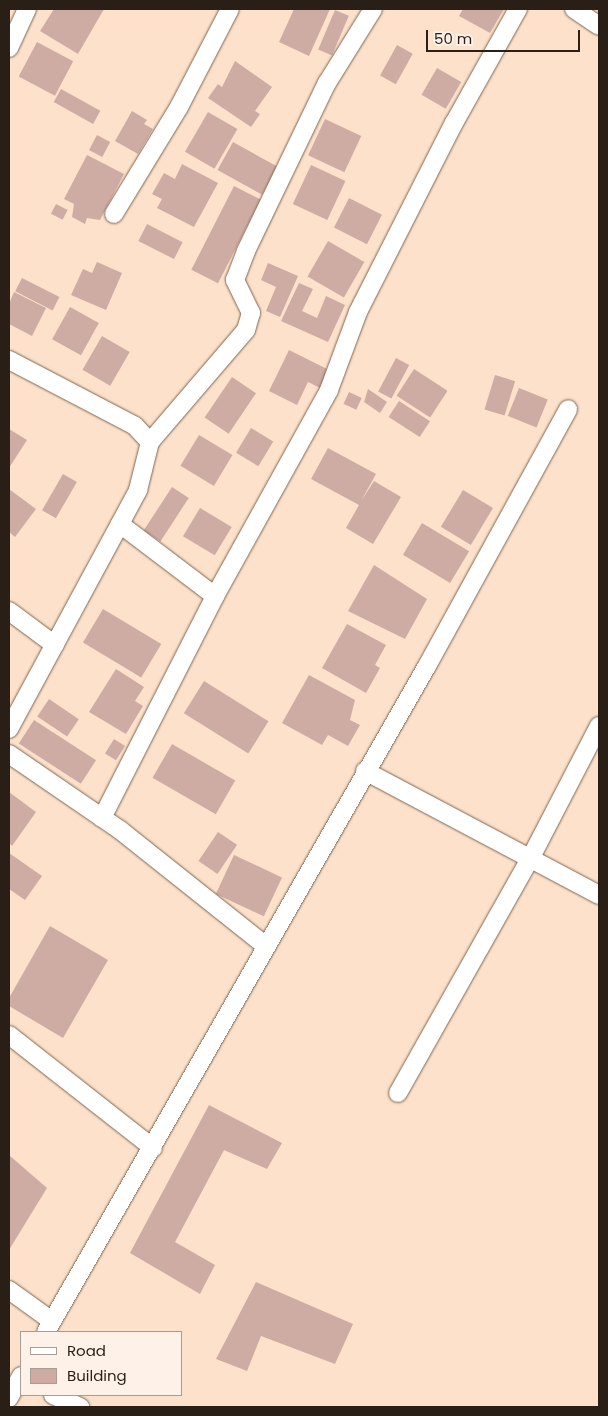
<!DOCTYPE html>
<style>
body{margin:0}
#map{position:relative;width:608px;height:1416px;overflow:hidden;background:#fde1ca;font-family:Poppins,sans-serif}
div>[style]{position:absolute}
.building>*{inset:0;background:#cfaca3;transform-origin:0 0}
.roads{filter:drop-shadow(0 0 1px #7d6551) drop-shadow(0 0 1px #7d6551)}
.street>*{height:18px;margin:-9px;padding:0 9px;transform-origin:9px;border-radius:9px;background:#fff}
span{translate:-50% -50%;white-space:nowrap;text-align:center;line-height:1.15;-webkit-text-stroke:4px #fdf1e8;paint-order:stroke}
.frame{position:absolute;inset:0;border:10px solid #291f17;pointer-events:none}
.legend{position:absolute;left:20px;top:1331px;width:162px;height:65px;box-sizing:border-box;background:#fdf1e8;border:1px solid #a89d94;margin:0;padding:6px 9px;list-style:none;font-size:15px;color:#291f17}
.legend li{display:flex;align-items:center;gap:10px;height:25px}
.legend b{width:25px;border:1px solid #a89d94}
.scale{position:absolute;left:426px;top:30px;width:154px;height:22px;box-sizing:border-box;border:2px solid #291f17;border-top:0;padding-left:6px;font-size:15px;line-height:18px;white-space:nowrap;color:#291f17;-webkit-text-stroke:4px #fdf1e8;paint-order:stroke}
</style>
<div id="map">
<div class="building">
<i style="clip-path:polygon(54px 9px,104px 9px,78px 54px,40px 31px)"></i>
<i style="clip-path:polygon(294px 9px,330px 9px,309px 56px,279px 42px)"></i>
<i style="clip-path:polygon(463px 9px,504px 9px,490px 33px,459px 16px)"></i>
<i style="left:335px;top:10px;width:15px;height:43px;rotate:23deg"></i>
<i style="left:37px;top:42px;width:41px;height:39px;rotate:28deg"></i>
<i style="left:397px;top:45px;width:18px;height:35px;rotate:29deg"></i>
<i style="clip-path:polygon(235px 61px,272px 87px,255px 111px,260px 114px,251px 127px,208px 98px,218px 84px,222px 87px)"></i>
<i style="left:437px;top:68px;width:28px;height:31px;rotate:30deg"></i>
<i style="left:61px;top:89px;width:45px;height:15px;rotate:29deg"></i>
<i style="clip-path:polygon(132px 111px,147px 120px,144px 124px,153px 129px,138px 154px,115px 141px)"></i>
<i style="left:208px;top:112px;width:34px;height:46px;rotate:30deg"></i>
<i style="left:325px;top:119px;width:40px;height:40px;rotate:25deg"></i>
<i style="left:97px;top:135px;width:15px;height:17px;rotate:28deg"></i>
<i style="left:233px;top:142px;width:51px;height:32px;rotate:29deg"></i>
<i style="clip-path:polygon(87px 155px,124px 174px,100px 220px,87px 218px,85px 224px,72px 217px,74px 204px,64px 199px)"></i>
<i style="clip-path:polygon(182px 164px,218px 183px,194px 227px,157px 208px,162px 199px,152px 194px,164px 173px,175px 179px)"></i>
<i style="left:311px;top:165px;width:38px;height:43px;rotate:25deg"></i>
<i style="left:234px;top:186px;width:30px;height:94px;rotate:27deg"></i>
<i style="left:349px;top:198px;width:37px;height:33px;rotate:27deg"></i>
<i style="left:56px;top:204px;width:13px;height:11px;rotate:27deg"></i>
<i style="left:147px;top:224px;width:40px;height:19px;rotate:27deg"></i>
<i style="left:328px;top:241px;width:42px;height:41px;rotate:30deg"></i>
<i style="clip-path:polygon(97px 262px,122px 273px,106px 310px,71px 295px,83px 269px,92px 273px)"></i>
<i style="clip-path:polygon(268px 263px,298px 276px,280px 317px,266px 311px,276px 287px,261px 280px)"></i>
<i style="left:22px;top:278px;width:42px;height:15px;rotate:27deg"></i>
<i style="clip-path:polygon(299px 283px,313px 289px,302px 311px,317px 318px,326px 296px,345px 305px,328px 342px,281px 321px)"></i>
<i style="clip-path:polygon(14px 292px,46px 308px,32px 336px,9px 324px,9px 304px)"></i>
<i style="left:70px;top:307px;width:33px;height:37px;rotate:29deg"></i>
<i style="left:102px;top:336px;width:32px;height:39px;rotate:30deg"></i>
<i style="clip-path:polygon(289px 350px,329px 370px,320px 388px,308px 382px,297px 405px,269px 391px)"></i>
<i style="left:396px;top:358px;width:15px;height:38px;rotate:28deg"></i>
<i style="left:414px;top:369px;width:40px;height:32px;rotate:33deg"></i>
<i style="left:495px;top:375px;width:21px;height:36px;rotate:17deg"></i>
<i style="left:232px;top:377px;width:29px;height:49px;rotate:34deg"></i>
<i style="left:519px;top:388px;width:31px;height:30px;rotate:22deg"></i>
<i style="clip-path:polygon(368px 389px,387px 402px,380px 413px,364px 402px)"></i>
<i style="left:349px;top:392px;width:14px;height:13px;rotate:25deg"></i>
<i style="left:399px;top:401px;width:37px;height:19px;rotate:33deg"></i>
<i style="left:251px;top:428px;width:26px;height:29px;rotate:31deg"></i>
<i style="clip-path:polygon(9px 429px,27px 440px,9px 468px)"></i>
<i style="left:199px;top:435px;width:39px;height:36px;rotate:31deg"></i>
<i style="clip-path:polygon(328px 448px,376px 474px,361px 501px,374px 481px,401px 497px,373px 544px,346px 528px,359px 505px,311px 479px)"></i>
<i style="left:63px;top:474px;width:16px;height:42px;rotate:30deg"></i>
<i style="left:172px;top:487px;width:20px;height:52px;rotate:33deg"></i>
<i style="clip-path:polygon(9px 489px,36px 509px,15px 537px,9px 532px)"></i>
<i style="left:463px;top:490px;width:35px;height:43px;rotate:31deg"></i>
<i style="left:200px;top:508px;width:37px;height:33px;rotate:31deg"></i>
<i style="left:422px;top:523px;width:55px;height:37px;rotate:31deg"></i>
<i style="clip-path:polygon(374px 565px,427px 599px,405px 639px,348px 611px)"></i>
<i style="left:103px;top:609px;width:68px;height:39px;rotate:31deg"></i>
<i style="clip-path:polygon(347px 624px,386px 645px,375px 665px,380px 668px,366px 693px,322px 668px)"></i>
<i style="clip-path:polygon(116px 669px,144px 687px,135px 701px,143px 706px,126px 734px,89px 712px)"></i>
<i style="clip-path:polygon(309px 675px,355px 700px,350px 720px,360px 725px,348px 746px,328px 735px,322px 745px,282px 723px)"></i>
<i style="left:204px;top:681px;width:76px;height:38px;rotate:32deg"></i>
<i style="left:49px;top:699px;width:36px;height:21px;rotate:34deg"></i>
<i style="left:34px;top:720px;width:74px;height:28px;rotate:33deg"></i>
<i style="left:114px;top:739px;width:13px;height:17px;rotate:32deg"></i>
<i style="left:172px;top:744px;width:73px;height:39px;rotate:30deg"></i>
<i style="clip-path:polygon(9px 792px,36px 812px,12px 846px,9px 843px)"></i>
<i style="left:218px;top:832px;width:23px;height:35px;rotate:34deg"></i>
<i style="clip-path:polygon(9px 853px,42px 876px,25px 900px,9px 889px)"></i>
<i style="left:234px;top:855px;width:53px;height:43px;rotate:25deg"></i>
<i style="clip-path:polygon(50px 926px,108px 960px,63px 1038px,9px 1006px,9px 998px)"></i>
<i style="clip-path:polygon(209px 1105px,282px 1143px,267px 1169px,224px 1150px,175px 1242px,215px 1265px,200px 1294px,130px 1253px)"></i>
<i style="clip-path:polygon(9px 1155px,47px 1188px,9px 1250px)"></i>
<i style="clip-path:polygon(256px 1282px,353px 1324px,335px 1364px,261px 1336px,247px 1371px,216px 1359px)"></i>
</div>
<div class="roads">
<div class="street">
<i style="left:574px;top:9px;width:30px;rotate:34deg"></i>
<i style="left:9px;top:48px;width:43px;rotate:-65.2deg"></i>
<i style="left:114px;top:214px;width:125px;rotate:-58.7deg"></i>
<i style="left:179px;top:107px;width:110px;rotate:-62.5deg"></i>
<i style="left:9px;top:360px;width:142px;rotate:27.6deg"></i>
<i style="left:135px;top:426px;width:22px;rotate:47deg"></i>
<i style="left:120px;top:524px;width:119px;rotate:37.2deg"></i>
<i style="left:9px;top:611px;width:57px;rotate:36.5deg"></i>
<i style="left:9px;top:729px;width:272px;rotate:-61.6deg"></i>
<i style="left:138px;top:490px;width:49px;rotate:-76deg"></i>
<i style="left:150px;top:442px;width:148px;rotate:-49.4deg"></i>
<i style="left:246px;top:330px;width:18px;rotate:-74deg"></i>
<i style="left:251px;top:313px;width:37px;rotate:-116deg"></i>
<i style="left:235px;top:280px;width:31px;rotate:-69deg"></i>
<i style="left:246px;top:251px;width:187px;rotate:-64.3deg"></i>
<i style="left:327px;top:83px;width:87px;rotate:-58.1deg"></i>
<i style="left:9px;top:754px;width:135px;rotate:34.4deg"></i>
<i style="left:120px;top:830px;width:186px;rotate:38.5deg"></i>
<i style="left:365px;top:771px;width:265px;rotate:27.9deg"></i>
<i style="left:102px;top:818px;width:249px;rotate:-63deg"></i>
<i style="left:215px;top:596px;width:235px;rotate:-61deg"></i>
<i style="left:329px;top:390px;width:83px;rotate:-69.6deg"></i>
<i style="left:358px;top:312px;width:212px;rotate:-63.1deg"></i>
<i style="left:454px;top:123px;width:131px;rotate:-60.7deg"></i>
<i style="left:9px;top:1035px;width:183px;rotate:38.1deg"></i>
<i style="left:398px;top:1093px;width:269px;rotate:-60.6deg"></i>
<i style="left:530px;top:859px;width:150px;rotate:-62.6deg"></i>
<i style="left:9px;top:1290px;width:53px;rotate:35.8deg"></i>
<i style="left:46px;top:1332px;width:767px;rotate:-60.23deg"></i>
<i style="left:427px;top:666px;width:293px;rotate:-61.2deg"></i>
<i style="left:53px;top:1395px;width:30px;rotate:24deg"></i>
<i style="left:9px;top:1398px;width:25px;rotate:-61deg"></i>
</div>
</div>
<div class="frame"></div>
<ul class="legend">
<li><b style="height:6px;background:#fff"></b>Road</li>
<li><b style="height:14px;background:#cfaca3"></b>Building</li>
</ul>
<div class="scale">50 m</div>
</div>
